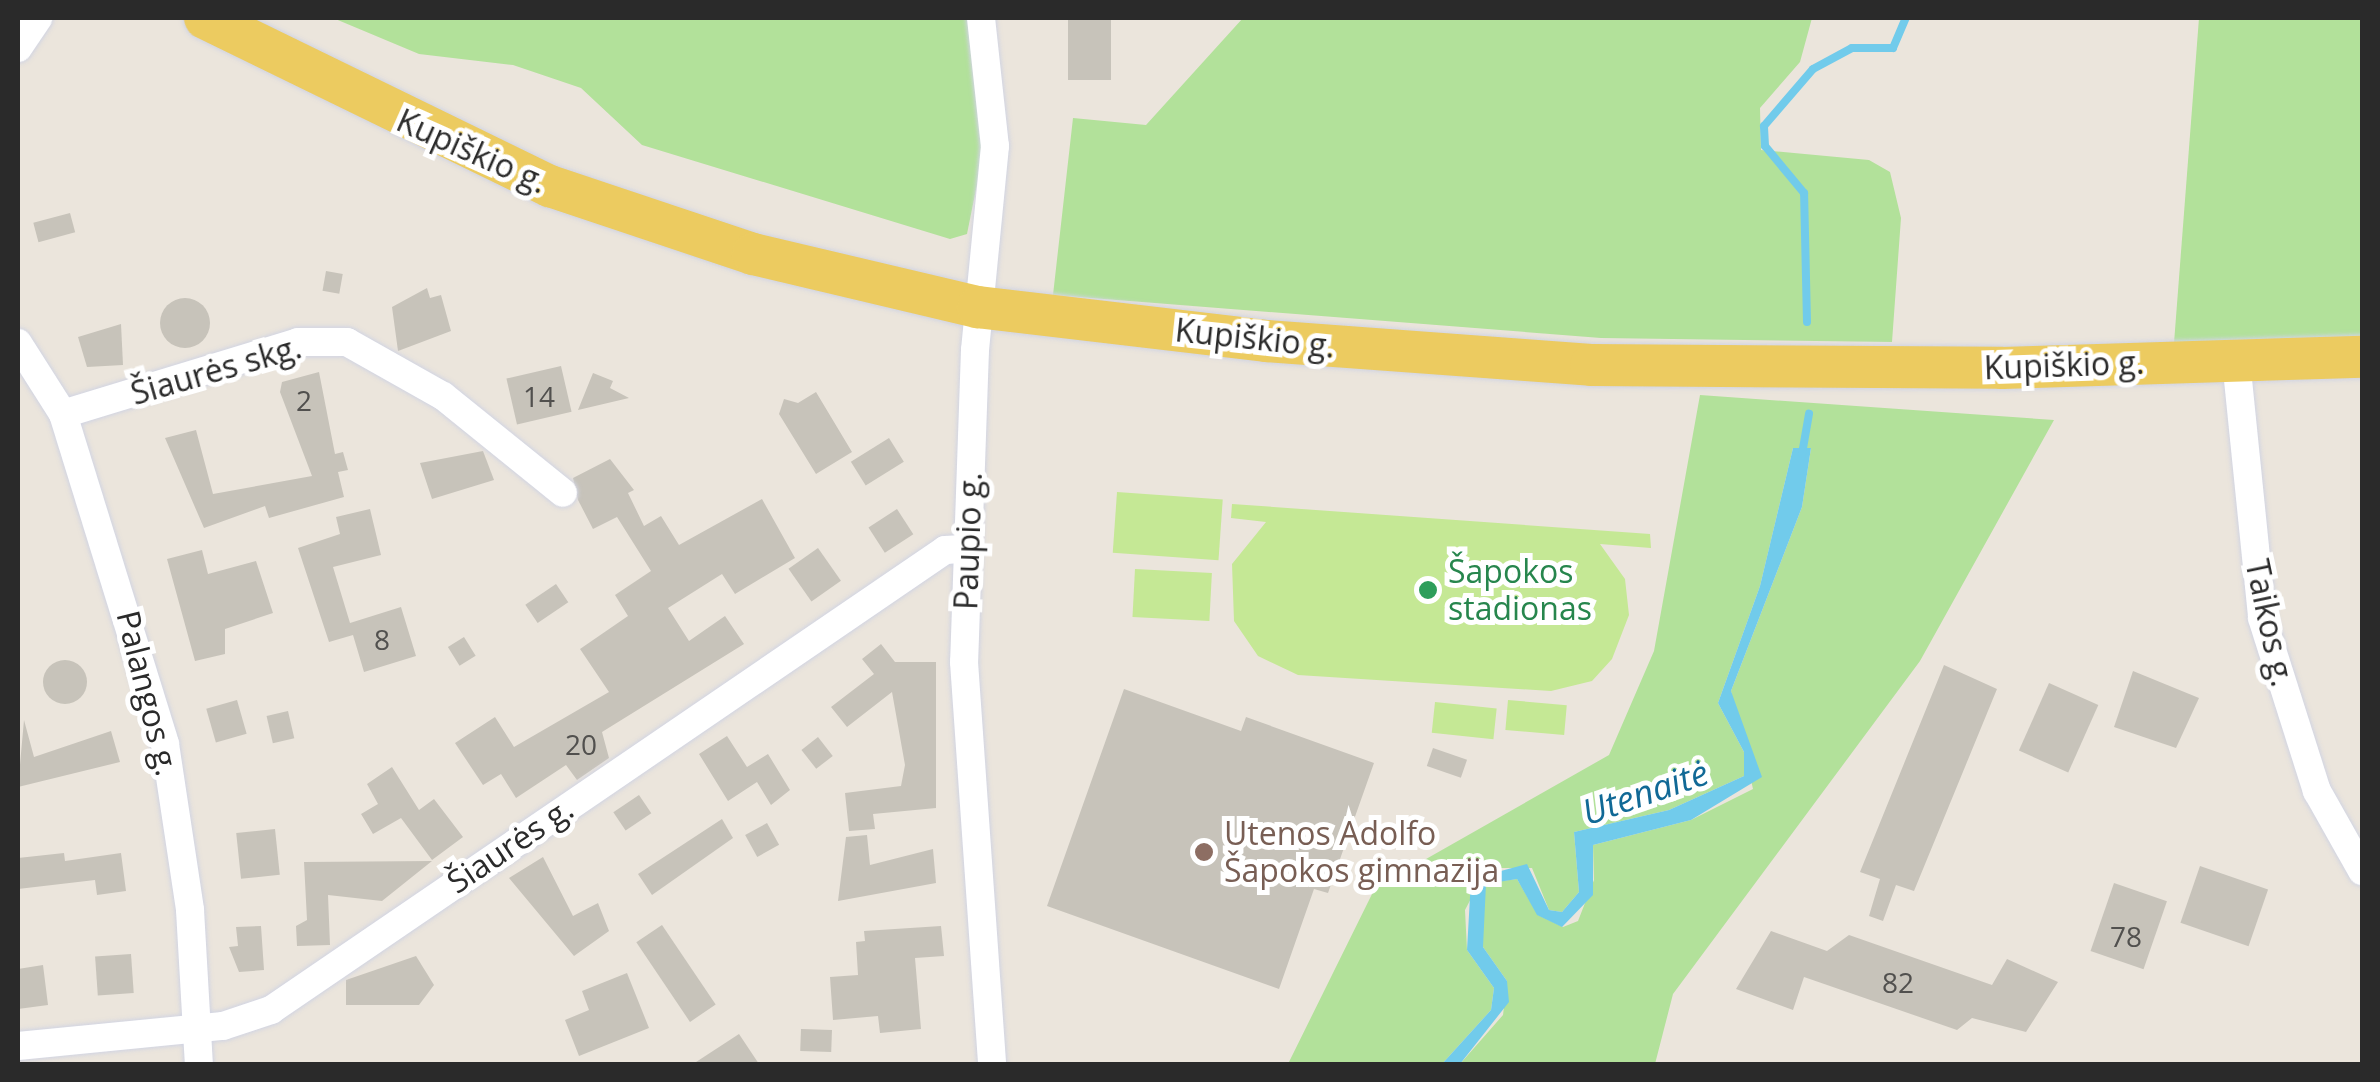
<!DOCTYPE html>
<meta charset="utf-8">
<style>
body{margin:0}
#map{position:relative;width:2380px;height:1082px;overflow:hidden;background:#ebe5dc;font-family:"Open Sans",sans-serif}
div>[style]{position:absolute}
.green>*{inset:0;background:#b2e19a}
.pitch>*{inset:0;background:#c5e895;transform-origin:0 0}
.water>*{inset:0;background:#71cbeb}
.stream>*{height:8px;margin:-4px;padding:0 4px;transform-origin:4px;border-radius:4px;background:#71cbeb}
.building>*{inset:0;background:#c7c3ba;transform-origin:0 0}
.round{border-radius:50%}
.roads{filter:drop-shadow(0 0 2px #d1d4e2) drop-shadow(0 0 2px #d1d4e2)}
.minor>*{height:28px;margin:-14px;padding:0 14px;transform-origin:14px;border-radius:14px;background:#fff}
.primary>*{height:42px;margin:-21px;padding:0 21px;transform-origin:21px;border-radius:21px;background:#eccb60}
.dots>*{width:28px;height:28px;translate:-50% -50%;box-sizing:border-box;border:5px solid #fff;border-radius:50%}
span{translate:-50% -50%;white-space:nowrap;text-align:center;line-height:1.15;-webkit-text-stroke:10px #fff;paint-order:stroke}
.number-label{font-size:28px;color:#51504e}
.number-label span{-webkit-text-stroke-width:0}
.street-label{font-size:32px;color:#2a2a2a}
.leisure-label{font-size:32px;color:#27864d}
.left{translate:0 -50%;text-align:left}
.education-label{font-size:32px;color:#785e54}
.water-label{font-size:35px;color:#116996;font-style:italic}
.frame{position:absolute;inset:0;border:20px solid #2a2a2a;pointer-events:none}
</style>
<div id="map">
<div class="green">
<i style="clip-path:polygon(333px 18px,968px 18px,987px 135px,967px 234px,950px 239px,642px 145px,581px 88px,513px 65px,419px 54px)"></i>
<i style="clip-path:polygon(1243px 18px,1812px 18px,1800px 62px,1760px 108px,1761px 150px,1869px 160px,1890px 172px,1901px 218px,1892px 342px,1601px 338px,1053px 295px,1073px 118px,1146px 125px)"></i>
<i style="clip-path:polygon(2199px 18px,2362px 18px,2362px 340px,2174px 343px)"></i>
<i style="clip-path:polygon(1700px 395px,2054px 420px,1920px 661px,1673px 994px,1655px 1064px,1460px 1064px,1503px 1015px,1507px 981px,1483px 947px,1480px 897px,1486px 883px,1517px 879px,1538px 915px,1563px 927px,1578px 921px,1594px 880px,1593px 845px,1691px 820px,1753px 789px,1731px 691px,1802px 507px,1811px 448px,1793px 448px,1760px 586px,1718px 703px,1744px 752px,1744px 776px,1669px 810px,1574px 832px,1579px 892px,1562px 912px,1549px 910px,1532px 868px,1487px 868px,1465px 910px,1467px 950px,1494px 988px,1491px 1010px,1442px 1064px,1288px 1064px,1375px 888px,1609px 755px,1654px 651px)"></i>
</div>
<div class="pitch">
<i style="left:1117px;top:492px;width:106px;height:61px;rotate:4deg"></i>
<i style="clip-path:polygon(1232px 504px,1650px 534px,1651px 548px,1600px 544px,1625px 579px,1629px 615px,1612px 659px,1592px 681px,1551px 691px,1298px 675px,1258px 656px,1234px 621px,1232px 564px,1266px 522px,1231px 518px)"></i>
<i style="left:1135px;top:569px;width:77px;height:48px;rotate:3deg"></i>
<i style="left:1508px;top:700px;width:59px;height:30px;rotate:5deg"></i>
<i style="left:1435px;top:702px;width:62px;height:31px;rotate:6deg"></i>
</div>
<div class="water">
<i style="clip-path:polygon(1793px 448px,1811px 448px,1802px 507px,1731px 691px,1762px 777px,1691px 820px,1593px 845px,1593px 895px,1562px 927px,1537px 915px,1517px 879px,1486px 884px,1483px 947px,1507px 981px,1509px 1002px,1460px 1064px,1442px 1064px,1491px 1010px,1494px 988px,1467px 950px,1471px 879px,1527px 864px,1549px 910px,1562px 912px,1579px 892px,1574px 832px,1669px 810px,1744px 776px,1744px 752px,1718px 703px,1760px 586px)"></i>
</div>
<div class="stream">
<i style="left:1807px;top:322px;width:129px;rotate:-91.3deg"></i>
<i style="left:1804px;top:193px;width:61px;rotate:-129.7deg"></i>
<i style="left:1765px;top:146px;width:20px;rotate:-93deg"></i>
<i style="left:1764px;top:126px;width:75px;rotate:-49.3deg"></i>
<i style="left:1813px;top:69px;width:44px;rotate:-28.3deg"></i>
<i style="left:1852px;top:48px;width:41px"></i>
<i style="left:1893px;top:48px;width:33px;rotate:-67deg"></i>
<i style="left:1802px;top:454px;width:41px;rotate:-80.1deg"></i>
</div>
<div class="building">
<i style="left:1068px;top:18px;width:43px;height:62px"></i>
<i style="left:70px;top:213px;width:20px;height:38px;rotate:75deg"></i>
<i style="left:326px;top:271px;width:17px;height:20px;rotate:10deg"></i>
<i style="clip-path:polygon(427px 288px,430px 298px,441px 295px,451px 331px,398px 351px,392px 307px)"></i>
<i class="round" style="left:160px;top:298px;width:50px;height:50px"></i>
<i style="clip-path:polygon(121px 324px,123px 365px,87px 367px,78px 337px)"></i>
<i style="left:561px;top:366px;width:47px;height:56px;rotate:77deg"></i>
<i style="clip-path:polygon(319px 372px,335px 454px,343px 452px,348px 470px,338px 472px,344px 497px,269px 518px,265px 506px,204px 528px,165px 438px,196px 430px,213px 494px,312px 476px,280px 392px,282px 382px)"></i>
<i style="clip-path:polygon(593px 373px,613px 381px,610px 388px,629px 398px,578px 410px)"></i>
<i style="clip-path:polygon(816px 392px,852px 452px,816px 474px,779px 414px,784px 399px,798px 403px)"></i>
<i style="left:889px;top:438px;width:28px;height:45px;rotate:58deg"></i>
<i style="clip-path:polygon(483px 451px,494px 480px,432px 499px,420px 463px)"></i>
<i style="clip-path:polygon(610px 459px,634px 490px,628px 493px,644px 526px,661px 516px,679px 545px,762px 499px,795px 558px,735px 594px,722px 574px,668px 608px,689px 641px,725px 616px,744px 644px,602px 732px,609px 758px,577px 780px,566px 765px,516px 798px,501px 774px,483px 785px,455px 743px,495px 717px,514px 747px,609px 692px,580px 649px,628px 616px,615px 595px,651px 571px,617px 517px,593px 529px,578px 500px,573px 478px)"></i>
<i style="clip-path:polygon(370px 509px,381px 555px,333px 567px,350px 623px,401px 607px,416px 656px,364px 672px,353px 635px,329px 642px,298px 548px,340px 534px,336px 517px)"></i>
<i style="left:897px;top:509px;width:30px;height:34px;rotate:57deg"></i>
<i style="left:818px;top:548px;width:40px;height:36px;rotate:55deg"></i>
<i style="clip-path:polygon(202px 550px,208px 574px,256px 561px,273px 613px,225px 629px,225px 654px,195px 661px,167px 559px)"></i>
<i style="left:556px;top:584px;width:22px;height:37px;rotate:56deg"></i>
<i style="left:464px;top:637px;width:22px;height:19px;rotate:58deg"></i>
<i style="clip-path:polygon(881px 644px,895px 662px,936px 662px,936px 808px,873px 814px,875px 829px,849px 831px,845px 793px,901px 786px,905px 765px,892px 692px,847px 727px,831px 707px,874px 674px,862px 659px)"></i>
<i class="round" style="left:43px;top:660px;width:44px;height:44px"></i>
<i style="clip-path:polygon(1944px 665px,1997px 689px,1914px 891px,1896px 885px,1883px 921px,1869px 916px,1880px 879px,1860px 872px)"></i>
<i style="clip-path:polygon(2133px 671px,2199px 698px,2176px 748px,2114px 727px)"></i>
<i style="left:2049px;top:683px;width:54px;height:74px;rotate:24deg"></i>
<i style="clip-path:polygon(1124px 689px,1241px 731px,1246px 717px,1374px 763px,1328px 893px,1314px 889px,1279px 989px,1047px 906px)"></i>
<i style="left:237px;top:700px;width:35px;height:32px;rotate:74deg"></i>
<i style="left:288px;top:711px;width:28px;height:22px;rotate:77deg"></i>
<i style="clip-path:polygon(24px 720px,34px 757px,111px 731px,120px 762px,18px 787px)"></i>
<i style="clip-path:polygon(727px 736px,747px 767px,768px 754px,790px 790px,771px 805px,757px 782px,728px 801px,699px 754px)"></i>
<i style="left:818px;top:737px;width:24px;height:21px;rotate:52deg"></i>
<i style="left:1433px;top:748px;width:36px;height:19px;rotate:19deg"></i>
<i style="clip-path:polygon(392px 767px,419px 810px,434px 799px,463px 837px,432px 860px,401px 818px,373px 834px,361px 814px,378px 804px,367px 784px)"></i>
<i style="left:639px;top:795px;width:22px;height:31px;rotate:56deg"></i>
<i style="clip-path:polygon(722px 819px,733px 838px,652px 895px,638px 874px)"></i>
<i style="left:767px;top:823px;width:25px;height:25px;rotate:61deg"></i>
<i style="left:275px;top:829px;width:46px;height:39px;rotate:84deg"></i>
<i style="clip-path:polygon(867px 835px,870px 865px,933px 849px,936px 883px,838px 901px,846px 837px)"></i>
<i style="clip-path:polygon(64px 853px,65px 861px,121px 853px,126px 891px,97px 895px,95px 880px,18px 889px,18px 858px)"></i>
<i style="clip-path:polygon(543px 857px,573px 916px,598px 903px,609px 931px,574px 956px,509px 878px)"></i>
<i style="clip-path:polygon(432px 861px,382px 901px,328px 895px,330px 945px,297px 946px,296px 926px,307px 920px,304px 862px)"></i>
<i style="left:2200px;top:866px;width:72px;height:60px;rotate:19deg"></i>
<i style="left:2114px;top:883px;width:56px;height:72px;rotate:19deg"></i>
<i style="left:662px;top:925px;width:96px;height:31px;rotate:56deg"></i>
<i style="clip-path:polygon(261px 926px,264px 970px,239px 972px,229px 947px,238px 946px,236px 927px)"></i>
<i style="clip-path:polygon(941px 926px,944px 956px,915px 958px,921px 1029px,880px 1033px,878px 1016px,833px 1020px,830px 977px,858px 975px,856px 942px,865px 941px,864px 931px)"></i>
<i style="clip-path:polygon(1771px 931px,1827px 951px,1849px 935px,1992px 985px,2007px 959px,2058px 982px,2026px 1032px,1972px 1018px,1957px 1030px,1804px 977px,1793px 1010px,1736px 989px)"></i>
<i style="left:131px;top:954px;width:39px;height:36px;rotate:86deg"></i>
<i style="clip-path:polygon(416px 956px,434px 985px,419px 1005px,346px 1005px,346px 980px)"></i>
<i style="clip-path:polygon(43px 965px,48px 1005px,18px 1009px,18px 969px)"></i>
<i style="clip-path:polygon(627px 973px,649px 1028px,579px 1056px,565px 1020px,589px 1010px,582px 991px)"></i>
<i style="left:801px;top:1029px;width:31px;height:22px;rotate:2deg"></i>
<i style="clip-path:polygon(739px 1034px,759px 1064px,693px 1064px)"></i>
</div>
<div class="roads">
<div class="minor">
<i style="left:981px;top:18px;width:129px;rotate:83.8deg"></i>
<i style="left:995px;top:146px;width:205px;rotate:95.6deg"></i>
<i style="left:975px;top:350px;width:312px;rotate:92deg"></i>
<i style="left:964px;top:662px;width:403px;rotate:86deg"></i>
<i style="left:18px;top:48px;width:36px;rotate:-56deg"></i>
<i style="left:18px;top:343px;width:84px;rotate:57.6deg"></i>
<i style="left:63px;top:414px;width:345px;rotate:72.8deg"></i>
<i style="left:165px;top:744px;width:168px;rotate:81.4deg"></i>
<i style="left:190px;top:910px;width:154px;rotate:86.7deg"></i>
<i style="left:2236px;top:360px;width:259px;rotate:84.2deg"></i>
<i style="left:2262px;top:618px;width:182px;rotate:72.4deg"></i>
<i style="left:2317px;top:791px;width:92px;rotate:60.6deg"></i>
<i style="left:63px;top:414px;width:246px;rotate:-17deg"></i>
<i style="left:298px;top:342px;width:49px"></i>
<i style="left:347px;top:342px;width:110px;rotate:29.4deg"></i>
<i style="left:443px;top:396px;width:154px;rotate:38.9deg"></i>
<i style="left:18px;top:1046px;width:206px;rotate:-5.6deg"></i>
<i style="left:223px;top:1026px;width:51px;rotate:-18.4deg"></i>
<i style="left:271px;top:1010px;width:816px;rotate:-34.31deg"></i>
<i style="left:945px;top:550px;width:22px;rotate:-3deg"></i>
</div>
<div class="primary">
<i style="left:205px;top:18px;width:384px;rotate:26deg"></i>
<i style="left:550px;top:186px;width:214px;rotate:18.5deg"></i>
<i style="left:753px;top:254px;width:231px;rotate:13.3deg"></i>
<i style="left:978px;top:307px;width:290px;rotate:6.7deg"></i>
<i style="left:1266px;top:341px;width:326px;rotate:4.2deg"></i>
<i style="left:1591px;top:365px;width:411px;rotate:0.4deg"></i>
<i style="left:2002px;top:368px;width:360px;rotate:-1.8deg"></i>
</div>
</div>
<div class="dots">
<i style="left:1428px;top:590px;background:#2e9e5b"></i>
<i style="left:1204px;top:852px;background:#8d6e63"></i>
</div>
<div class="number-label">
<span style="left:539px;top:396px">14</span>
<span style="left:304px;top:400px">2</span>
<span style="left:382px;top:639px">8</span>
<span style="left:581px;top:744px">20</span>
<span style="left:2126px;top:936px">78</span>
<span style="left:1898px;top:982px">82</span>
</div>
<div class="street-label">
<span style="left:472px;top:151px;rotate:24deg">Kupiškio g.</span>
<span style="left:1255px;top:338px;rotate:6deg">Kupiškio g.</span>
<span style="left:2064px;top:365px;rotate:-2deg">Kupiškio g.</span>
<span style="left:216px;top:370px;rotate:-16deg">Šiaurės skg.</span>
<span style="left:968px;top:541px;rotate:-88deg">Paupio g.</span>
<span style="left:2270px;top:623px;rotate:78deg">Taikos g.</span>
<span style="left:148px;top:693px;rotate:76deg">Palangos g.</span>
<span style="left:510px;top:845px;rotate:-34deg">Šiaurės g.</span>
</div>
<div class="leisure-label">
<span class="left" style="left:1448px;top:590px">Šapokos<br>stadionas</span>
</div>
<div class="education-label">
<span class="left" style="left:1224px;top:852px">Utenos Adolfo<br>Šapokos gimnazija</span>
</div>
<div class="water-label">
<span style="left:1645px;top:792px;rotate:-19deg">Utenaitė</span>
</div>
<div class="frame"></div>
</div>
